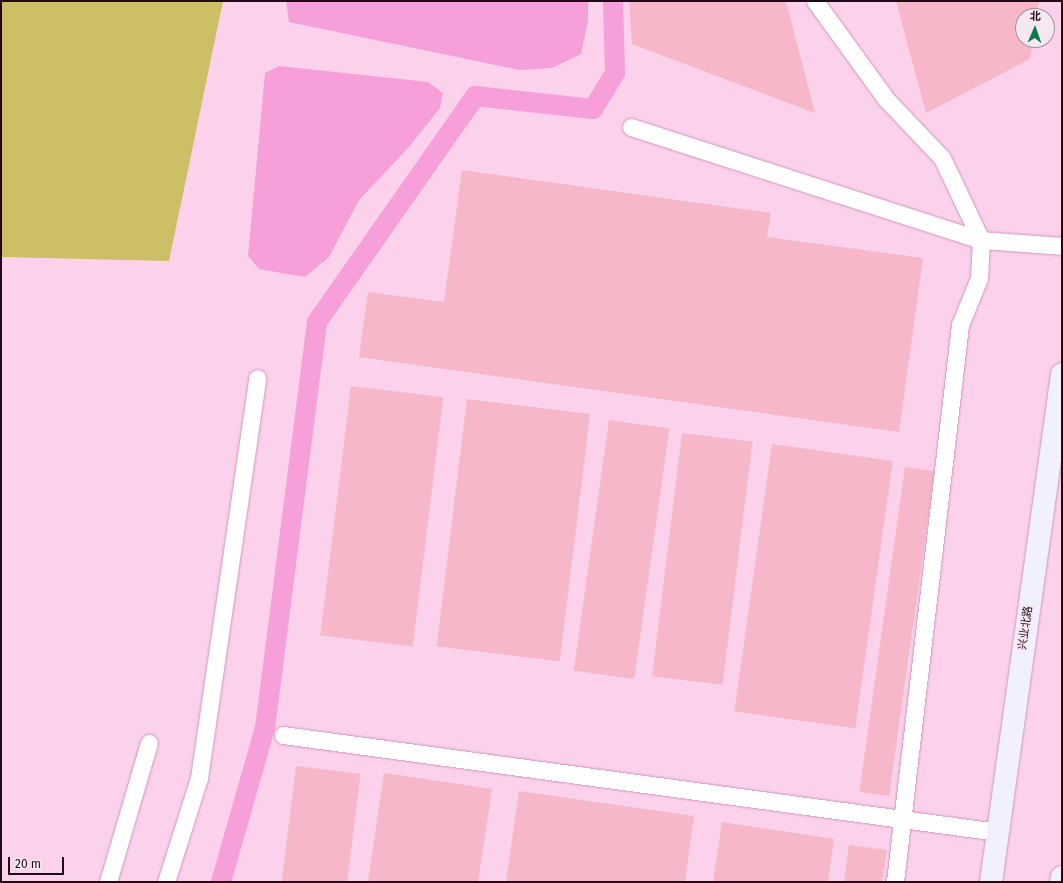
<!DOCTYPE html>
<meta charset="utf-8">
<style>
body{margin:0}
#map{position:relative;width:1063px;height:883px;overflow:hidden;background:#fbd1eb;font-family:"Fira Sans","Noto Sans SC",sans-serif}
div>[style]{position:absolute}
.green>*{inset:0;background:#ccbf66}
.water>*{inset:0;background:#f79fd8}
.canal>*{height:20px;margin:-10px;padding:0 10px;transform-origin:10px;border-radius:10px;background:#f79fd8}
.building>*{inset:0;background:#f6b7c8;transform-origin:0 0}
.roads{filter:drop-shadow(0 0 1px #d594be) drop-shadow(0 0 1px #d594be)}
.minor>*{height:17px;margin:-8.5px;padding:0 8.5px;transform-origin:8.5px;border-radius:8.5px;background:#fff}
.secondary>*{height:22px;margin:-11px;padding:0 11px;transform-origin:11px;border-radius:11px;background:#f0f1fc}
span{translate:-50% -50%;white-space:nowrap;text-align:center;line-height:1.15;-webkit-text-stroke:3.5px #f6e8f0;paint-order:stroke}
.street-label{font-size:11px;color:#200919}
.frame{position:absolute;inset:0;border:2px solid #200919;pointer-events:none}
.north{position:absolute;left:1015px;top:8px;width:40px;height:40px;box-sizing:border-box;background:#f6e8f0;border:1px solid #a08f9a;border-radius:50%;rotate:2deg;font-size:11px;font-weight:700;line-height:16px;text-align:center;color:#200919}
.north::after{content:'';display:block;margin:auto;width:14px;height:18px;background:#0d7750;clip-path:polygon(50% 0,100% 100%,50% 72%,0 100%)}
.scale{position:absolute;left:8px;top:857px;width:56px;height:18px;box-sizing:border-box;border:2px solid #200919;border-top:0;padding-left:5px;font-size:12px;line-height:14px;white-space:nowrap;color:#200919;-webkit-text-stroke:3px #f6e8f0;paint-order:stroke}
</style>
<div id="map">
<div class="green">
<i style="clip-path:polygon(1px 1px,223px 1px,169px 261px,1px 257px)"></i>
</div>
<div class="water">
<i style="clip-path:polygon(286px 1px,588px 1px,588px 21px,581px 54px,552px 68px,520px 70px,289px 22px)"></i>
<i style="clip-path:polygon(279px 66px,428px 82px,443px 93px,440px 108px,409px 147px,359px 200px,329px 257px,305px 277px,259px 269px,248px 256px,265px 73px)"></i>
</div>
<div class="canal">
<i style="left:221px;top:882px;width:160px;rotate:-74.1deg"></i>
<i style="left:265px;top:728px;width:409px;rotate:-82.7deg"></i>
<i style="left:317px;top:322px;width:276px;rotate:-55deg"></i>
<i style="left:475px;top:96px;width:119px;rotate:6.3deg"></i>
<i style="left:593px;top:109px;width:42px;rotate:-58.6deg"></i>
<i style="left:615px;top:73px;width:72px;rotate:-91.6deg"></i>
</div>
<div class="building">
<i style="clip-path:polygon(629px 1px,786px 1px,815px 113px,632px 44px)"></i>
<i style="clip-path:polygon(896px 1px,1039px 1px,1037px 16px,1023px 16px,1023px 40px,1033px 40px,1030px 59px,926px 113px)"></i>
<i style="clip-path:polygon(462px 170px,771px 213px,767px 237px,923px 258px,899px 432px,359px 357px,368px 292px,444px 302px)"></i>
<i style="left:351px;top:386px;width:93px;height:251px;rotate:7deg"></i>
<i style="left:467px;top:399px;width:124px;height:249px;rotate:7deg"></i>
<i style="left:609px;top:420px;width:61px;height:253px;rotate:8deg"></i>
<i style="left:682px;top:433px;width:71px;height:245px;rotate:7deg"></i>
<i style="left:772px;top:444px;width:122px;height:270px;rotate:8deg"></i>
<i style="left:905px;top:467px;width:30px;height:328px;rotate:8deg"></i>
<i style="left:296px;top:766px;width:65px;height:117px;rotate:7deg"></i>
<i style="clip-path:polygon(384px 773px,492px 789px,478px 882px,368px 882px)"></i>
<i style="clip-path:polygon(519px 791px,694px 816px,685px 882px,506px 882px)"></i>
<i style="clip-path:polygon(722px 822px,834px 839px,828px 882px,713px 882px)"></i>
<i style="clip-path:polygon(849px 845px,887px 850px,882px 882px,844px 882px)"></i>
</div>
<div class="roads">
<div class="minor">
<i style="left:815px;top:1px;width:121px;rotate:54.1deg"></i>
<i style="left:886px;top:99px;width:81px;rotate:46.5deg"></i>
<i style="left:942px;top:158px;width:91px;rotate:64.6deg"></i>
<i style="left:981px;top:240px;width:38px;rotate:93deg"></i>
<i style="left:979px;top:278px;width:51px;rotate:112deg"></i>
<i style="left:960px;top:325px;width:561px;rotate:96.66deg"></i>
<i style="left:631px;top:127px;width:368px;rotate:17.9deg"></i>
<i style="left:981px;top:240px;width:81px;rotate:4.2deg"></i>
<i style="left:283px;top:735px;width:722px;rotate:7.73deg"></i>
<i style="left:108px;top:882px;width:145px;rotate:-73.6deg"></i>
<i style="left:166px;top:882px;width:109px;rotate:-72.4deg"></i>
<i style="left:199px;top:778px;width:404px;rotate:-81.7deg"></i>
</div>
<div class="secondary">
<i style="left:991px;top:882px;width:513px;rotate:-82.04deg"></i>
<i style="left:1061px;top:882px;width:5px;rotate:-79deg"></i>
</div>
</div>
<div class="street-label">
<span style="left:1026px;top:628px;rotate:-82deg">兴业北路</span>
</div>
<div class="frame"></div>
<div class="north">北</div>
<div class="scale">20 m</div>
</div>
